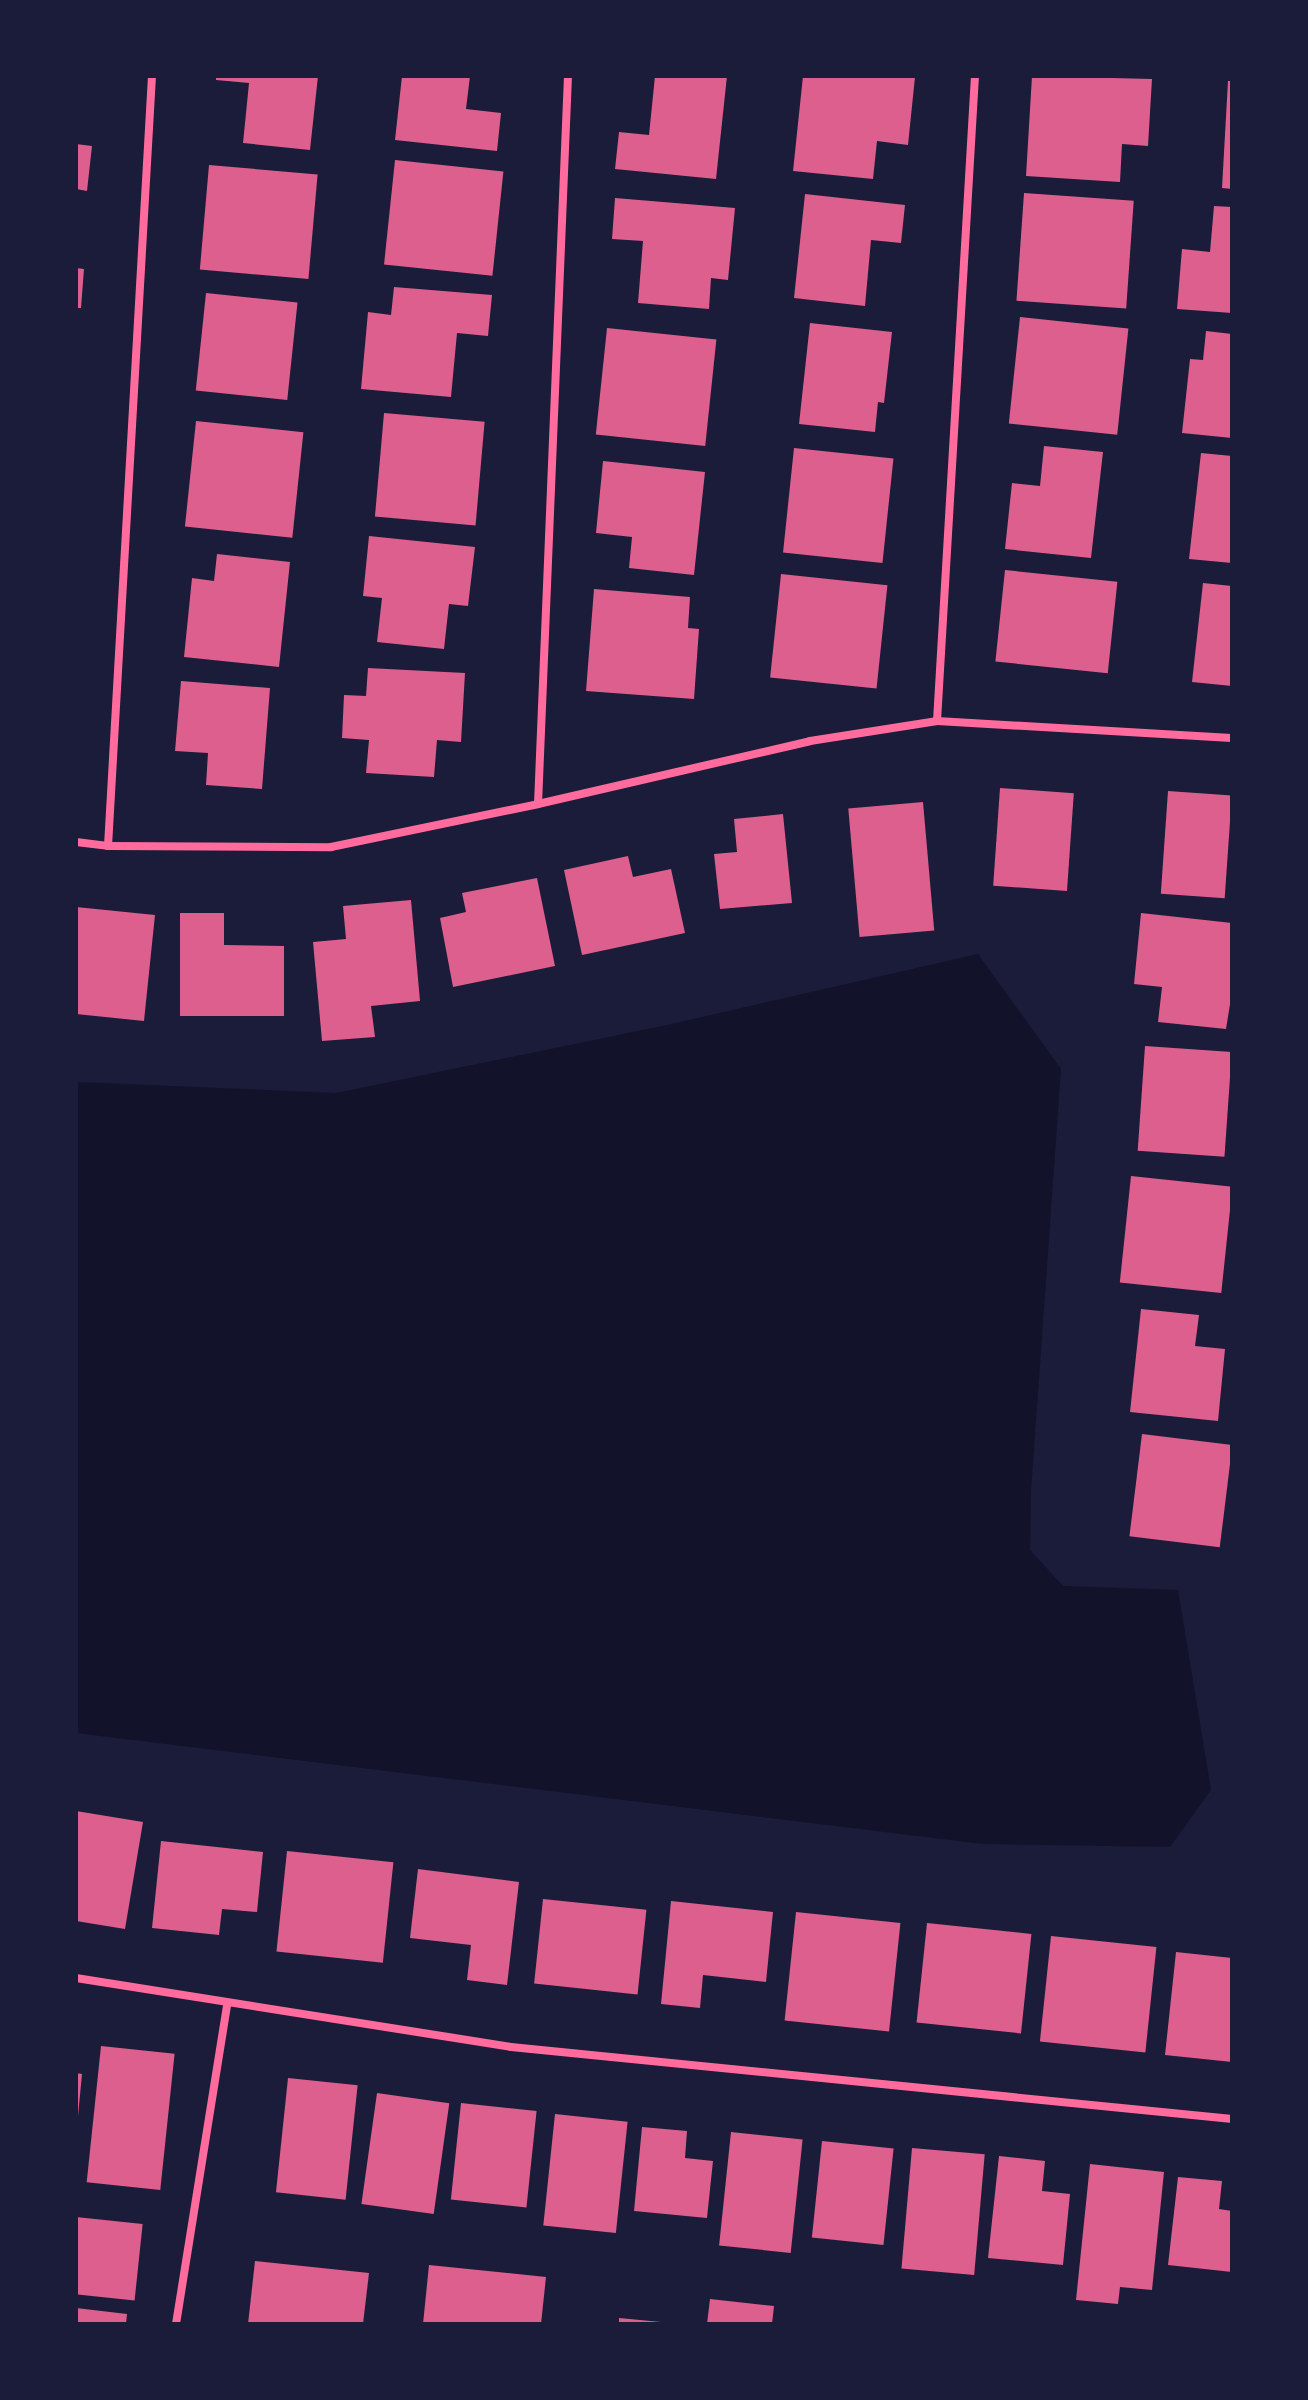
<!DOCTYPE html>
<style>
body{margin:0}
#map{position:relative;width:1308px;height:2400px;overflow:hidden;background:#1b1b3a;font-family:"Source Sans 3",sans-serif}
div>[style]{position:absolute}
.water>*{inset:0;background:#12122b}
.building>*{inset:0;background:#dd5f8e;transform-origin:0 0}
.minor>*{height:8px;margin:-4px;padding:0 4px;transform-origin:4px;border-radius:4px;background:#ff6b9d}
span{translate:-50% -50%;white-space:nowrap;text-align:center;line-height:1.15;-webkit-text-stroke:8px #1b1b3a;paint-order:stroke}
.frame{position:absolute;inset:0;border:78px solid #1b1b3a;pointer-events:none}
</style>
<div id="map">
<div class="water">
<i style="clip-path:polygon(978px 954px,1061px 1069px,1031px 1491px,1030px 1550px,1063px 1586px,1178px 1590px,1211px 1790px,1170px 1847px,983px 1844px,76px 1733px,76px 1082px,336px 1093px,667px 1025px)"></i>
</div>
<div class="building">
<i style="clip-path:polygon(216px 76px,318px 76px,310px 150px,243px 143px,249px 83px,216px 80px)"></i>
<i style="clip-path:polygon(402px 76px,470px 76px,466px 109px,501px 113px,497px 151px,395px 140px)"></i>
<i style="clip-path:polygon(655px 76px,727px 76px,716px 179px,615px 169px,619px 132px,649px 135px)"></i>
<i style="clip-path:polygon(803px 76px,915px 77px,908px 145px,877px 141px,873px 179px,793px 171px)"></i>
<i style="clip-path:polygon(1032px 76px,1152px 79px,1148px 146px,1122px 144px,1120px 182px,1026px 176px)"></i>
<i style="clip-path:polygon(1228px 81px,1232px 81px,1232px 189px,1222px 188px)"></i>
<i style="clip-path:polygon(76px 144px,92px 146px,87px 191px,76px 189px)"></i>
<i style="left:395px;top:160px;width:109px;height:105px;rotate:6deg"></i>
<i style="left:209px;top:165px;width:109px;height:105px;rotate:5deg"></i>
<i style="left:1024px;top:193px;width:110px;height:108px;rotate:4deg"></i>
<i style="clip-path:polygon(805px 194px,905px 205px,901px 243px,871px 240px,865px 306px,794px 298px)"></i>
<i style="clip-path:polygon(615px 198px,735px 208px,728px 280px,711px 278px,709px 309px,638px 303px,643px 241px,612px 239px)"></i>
<i style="clip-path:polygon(1214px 206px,1232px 207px,1232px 313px,1177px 309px,1182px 249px,1210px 252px)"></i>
<i style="clip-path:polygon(76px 268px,84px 269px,81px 308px,76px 308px)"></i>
<i style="clip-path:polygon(394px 287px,492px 295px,488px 336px,457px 333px,451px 397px,361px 389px,368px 312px,391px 315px)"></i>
<i style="left:206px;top:293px;width:92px;height:98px;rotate:6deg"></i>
<i style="left:1020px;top:317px;width:109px;height:107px;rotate:6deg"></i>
<i style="clip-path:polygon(810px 323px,892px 332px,884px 403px,878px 402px,875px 432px,799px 424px)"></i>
<i style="left:607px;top:328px;width:110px;height:107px;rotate:6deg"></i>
<i style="clip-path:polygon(1206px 331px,1232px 334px,1232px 438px,1182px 433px,1190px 359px,1203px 360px)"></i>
<i style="left:384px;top:413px;width:101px;height:104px;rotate:5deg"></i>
<i style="left:196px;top:421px;width:108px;height:106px;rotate:6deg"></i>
<i style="clip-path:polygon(1044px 446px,1103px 452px,1091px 558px,1005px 549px,1012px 483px,1040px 486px)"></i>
<i style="left:794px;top:448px;width:100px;height:105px;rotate:6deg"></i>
<i style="clip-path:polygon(1201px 453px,1232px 456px,1232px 563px,1189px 559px)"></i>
<i style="clip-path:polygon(603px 461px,705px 472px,694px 575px,629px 568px,632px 537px,596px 533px)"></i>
<i style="clip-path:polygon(369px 536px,475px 547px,468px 606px,449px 604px,444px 649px,377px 642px,382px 598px,363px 596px)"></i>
<i style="clip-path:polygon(217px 554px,290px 562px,279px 667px,184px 657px,192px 578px,214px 581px)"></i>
<i style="left:1005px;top:570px;width:113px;height:92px;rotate:6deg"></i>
<i style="left:781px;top:574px;width:107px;height:104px;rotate:6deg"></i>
<i style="clip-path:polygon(1203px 583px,1232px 586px,1232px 686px,1192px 682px)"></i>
<i style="clip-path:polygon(594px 589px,690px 597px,688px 628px,699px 629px,694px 699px,586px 691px)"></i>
<i style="clip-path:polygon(368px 668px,465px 673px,461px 742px,437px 740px,434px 777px,366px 773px,369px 740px,342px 738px,344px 695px,366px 696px)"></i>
<i style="clip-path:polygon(181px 681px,270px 688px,262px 789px,206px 785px,208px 753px,175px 751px)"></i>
<i style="left:1000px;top:788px;width:74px;height:98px;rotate:4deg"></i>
<i style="left:1168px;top:791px;width:64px;height:103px;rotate:4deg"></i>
<i style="left:923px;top:802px;width:129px;height:75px;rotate:85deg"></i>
<i style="clip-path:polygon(783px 814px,792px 903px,720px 909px,714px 854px,737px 852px,734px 819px)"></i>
<i style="clip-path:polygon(628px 856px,633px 877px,671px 869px,685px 933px,582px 955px,564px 870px)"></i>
<i style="clip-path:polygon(537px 878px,555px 966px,453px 987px,440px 918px,466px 912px,462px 893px)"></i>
<i style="clip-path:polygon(411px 900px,420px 1001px,371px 1006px,375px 1037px,322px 1041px,313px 942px,346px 939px,343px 906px)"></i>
<i style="clip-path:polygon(76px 907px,155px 915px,144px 1021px,76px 1014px)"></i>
<i style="clip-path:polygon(180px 913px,224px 913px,224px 945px,284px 946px,284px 1016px,180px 1016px)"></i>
<i style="clip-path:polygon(1141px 913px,1232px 923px,1232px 992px,1226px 1029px,1158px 1022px,1162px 987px,1134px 984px)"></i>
<i style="left:1145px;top:1046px;width:87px;height:105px;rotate:4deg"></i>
<i style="left:1131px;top:1176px;width:102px;height:107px;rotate:6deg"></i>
<i style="clip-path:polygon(1141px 1309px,1199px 1315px,1195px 1346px,1225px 1349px,1218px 1421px,1130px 1412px)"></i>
<i style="left:1142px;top:1434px;width:91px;height:103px;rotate:7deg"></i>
<i style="clip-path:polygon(76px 1811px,143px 1822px,125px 1929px,76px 1921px)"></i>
<i style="clip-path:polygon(161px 1841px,263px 1852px,257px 1912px,222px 1909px,219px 1935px,152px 1928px)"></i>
<i style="left:287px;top:1851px;width:107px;height:101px;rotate:6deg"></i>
<i style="clip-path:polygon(418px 1869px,519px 1882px,507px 1985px,467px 1980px,471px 1945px,410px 1938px)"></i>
<i style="left:543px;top:1899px;width:104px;height:85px;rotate:6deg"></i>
<i style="clip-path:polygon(671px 1901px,773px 1912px,766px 1982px,703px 1975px,700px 2008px,661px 2004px)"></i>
<i style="left:796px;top:1912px;width:105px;height:109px;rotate:6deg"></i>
<i style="left:927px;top:1923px;width:105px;height:100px;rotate:6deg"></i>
<i style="left:1051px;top:1936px;width:106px;height:106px;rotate:6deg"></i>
<i style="clip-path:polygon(1176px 1952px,1232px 1958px,1232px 2062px,1165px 2055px)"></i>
<i style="left:101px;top:2046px;width:74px;height:137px;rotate:6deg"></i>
<i style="clip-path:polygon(76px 2073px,82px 2074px,78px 2116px,76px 2116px)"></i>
<i style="left:288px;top:2078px;width:70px;height:115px;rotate:6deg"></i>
<i style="left:377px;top:2093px;width:73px;height:112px;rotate:8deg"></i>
<i style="left:461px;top:2103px;width:76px;height:97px;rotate:6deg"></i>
<i style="left:555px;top:2114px;width:73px;height:112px;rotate:6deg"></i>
<i style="clip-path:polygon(642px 2127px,687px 2131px,685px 2158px,713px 2161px,707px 2218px,634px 2211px)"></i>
<i style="left:731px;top:2132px;width:72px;height:114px;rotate:6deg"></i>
<i style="left:822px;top:2141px;width:72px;height:97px;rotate:6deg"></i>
<i style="left:912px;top:2148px;width:73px;height:121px;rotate:5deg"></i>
<i style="clip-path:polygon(999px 2156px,1045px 2161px,1042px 2191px,1070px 2194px,1063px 2265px,988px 2258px)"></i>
<i style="clip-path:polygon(1090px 2164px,1164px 2172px,1152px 2290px,1120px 2287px,1118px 2304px,1076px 2300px)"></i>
<i style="clip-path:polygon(1178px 2177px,1222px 2181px,1219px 2209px,1232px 2211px,1232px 2272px,1168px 2265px)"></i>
<i style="left:76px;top:2217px;width:67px;height:77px;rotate:6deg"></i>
<i style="clip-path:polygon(255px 2261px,369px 2273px,363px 2324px,248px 2324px)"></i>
<i style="clip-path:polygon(429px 2265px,546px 2277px,541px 2324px,423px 2324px)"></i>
<i style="clip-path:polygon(710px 2299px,774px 2306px,772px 2324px,707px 2324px)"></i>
<i style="clip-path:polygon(76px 2308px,127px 2314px,126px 2324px,76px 2324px)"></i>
<i style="clip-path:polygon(619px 2318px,661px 2322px,661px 2324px,619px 2324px)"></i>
</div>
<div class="minor">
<i style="left:937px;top:721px;width:646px;rotate:-86.63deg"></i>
<i style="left:538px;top:804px;width:729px;rotate:-87.64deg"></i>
<i style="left:76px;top:842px;width:32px;rotate:7deg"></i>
<i style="left:108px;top:846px;width:223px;rotate:0.3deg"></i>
<i style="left:331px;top:847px;width:211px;rotate:-11.7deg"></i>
<i style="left:538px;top:804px;width:279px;rotate:-13deg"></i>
<i style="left:810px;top:741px;width:129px;rotate:-8.9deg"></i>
<i style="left:937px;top:721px;width:295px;rotate:3.3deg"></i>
<i style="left:108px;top:846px;width:771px;rotate:-86.73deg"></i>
<i style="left:76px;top:1978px;width:440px;rotate:9deg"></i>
<i style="left:511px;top:2047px;width:725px;rotate:5.7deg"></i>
<i style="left:176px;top:2324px;width:323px;rotate:-80.9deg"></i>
</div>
<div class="frame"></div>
</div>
